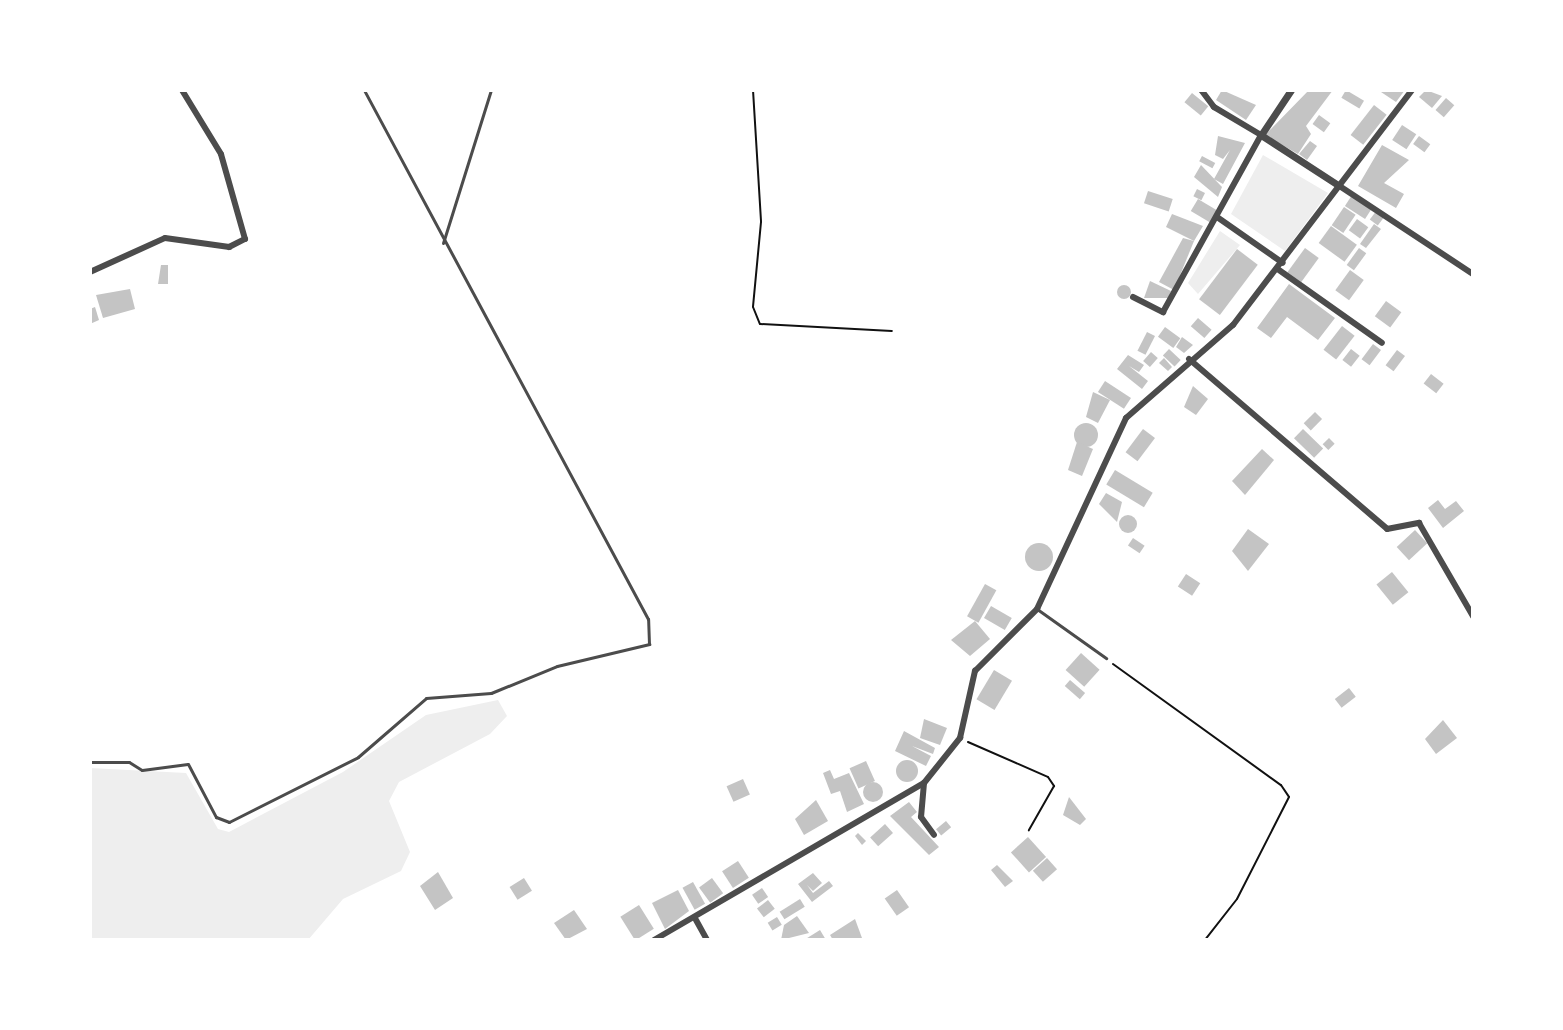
<!DOCTYPE html>
<style>
body{margin:0}
#map{position:relative;width:1563px;height:1030px;overflow:hidden;background:#fff;font-family:Raleway,sans-serif}
div>[style]{position:absolute}
.green>*{inset:0;background:#eee}
.building>*{inset:0;background:#c4c4c4;transform-origin:0 0}
.round{border-radius:50%}
.path>*{height:2px;margin:-1px;padding:0 1px;transform-origin:1px;border-radius:1px;background:#111}
.service>*{height:3px;margin:-1.5px;padding:0 1.5px;transform-origin:1.5px;border-radius:1.5px;background:#4c4c4c}
.minor>*{height:6px;margin:-3px;padding:0 3px;transform-origin:3px;border-radius:3px;background:#4c4c4c}
.tertiary>*{height:7px;margin:-3.5px;padding:0 3.5px;transform-origin:3.5px;border-radius:3.5px;background:#4c4c4c}
span{translate:-50% -50%;white-space:nowrap;text-align:center;line-height:1.15;-webkit-text-stroke:8px #fff;paint-order:stroke}
.frame{position:absolute;inset:0;border:92px solid #fff;pointer-events:none}
</style>
<div id="map">
<div class="green">
<i style="clip-path:polygon(1263px 155px,1328px 193px,1285px 251px,1231px 214px)"></i>
<i style="clip-path:polygon(1220px 231px,1240px 245px,1198px 294px,1188px 283px)"></i>
<i style="clip-path:polygon(498px 700px,507px 716px,490px 734px,399px 782px,389px 801px,410px 852px,401px 871px,343px 899px,308px 940px,90px 940px,90px 768px,186px 773px,218px 829px,229px 832px,343px 772px,426px 715px)"></i>
</div>
<div class="building">
<i style="clip-path:polygon(1222px 90px,1256px 105px,1246px 120px,1216px 100px)"></i>
<i style="clip-path:polygon(1309px 90px,1333px 90px,1306px 126px,1311px 134px,1298px 154px,1265px 135px)"></i>
<i style="left:1346px;top:90px;width:21px;height:9px;rotate:31deg"></i>
<i style="clip-path:polygon(1378px 90px,1405px 90px,1396px 102px)"></i>
<i style="clip-path:polygon(1426px 90px,1442px 96px,1432px 108px,1419px 97px)"></i>
<i style="left:1192px;top:93px;width:21px;height:12px;rotate:39deg"></i>
<i style="left:1446px;top:98px;width:11px;height:16px;rotate:41deg"></i>
<i style="left:1374px;top:105px;width:16px;height:38px;rotate:38deg"></i>
<i style="left:1319px;top:115px;width:14px;height:11px;rotate:36deg"></i>
<i style="left:1402px;top:125px;width:17px;height:18px;rotate:33deg"></i>
<i style="clip-path:polygon(1218px 136px,1245px 143px,1223px 184px,1214px 179px,1230px 150px,1223px 159px,1215px 155px)"></i>
<i style="left:1419px;top:136px;width:14px;height:10px;rotate:36deg"></i>
<i style="clip-path:polygon(1310px 141px,1317px 146px,1307px 160px,1299px 154px)"></i>
<i style="clip-path:polygon(1382px 145px,1409px 160px,1384px 183px,1404px 194px,1396px 208px,1358px 186px)"></i>
<i style="left:1202px;top:156px;width:15px;height:6px;rotate:28deg"></i>
<i style="clip-path:polygon(1201px 165px,1222px 187px,1218px 197px,1194px 177px)"></i>
<i style="left:1197px;top:189px;width:9px;height:8px;rotate:27deg"></i>
<i style="left:1148px;top:191px;width:26px;height:13px;rotate:18deg"></i>
<i style="left:1352px;top:195px;width:24px;height:13px;rotate:33deg"></i>
<i style="left:1198px;top:199px;width:23px;height:14px;rotate:31deg"></i>
<i style="left:1344px;top:207px;width:14px;height:22px;rotate:34deg"></i>
<i style="left:1377px;top:210px;width:10px;height:12px;rotate:37deg"></i>
<i style="clip-path:polygon(1172px 214px,1203px 226px,1194px 241px,1166px 227px)"></i>
<i style="left:1357px;top:219px;width:14px;height:14px;rotate:36deg"></i>
<i style="clip-path:polygon(1374px 224px,1381px 229px,1366px 248px,1360px 244px)"></i>
<i style="left:1331px;top:226px;width:32px;height:21px;rotate:36deg"></i>
<i style="clip-path:polygon(1183px 238px,1194px 241px,1174px 290px,1159px 282px)"></i>
<i style="left:1305px;top:248px;width:17px;height:30px;rotate:36deg"></i>
<i style="left:1359px;top:248px;width:9px;height:21px;rotate:36deg"></i>
<i style="left:1237px;top:249px;width:26px;height:63px;rotate:37deg"></i>
<i style="clip-path:polygon(161px 265px,168px 265px,168px 284px,158px 284px)"></i>
<i style="left:1350px;top:270px;width:17px;height:25px;rotate:36deg"></i>
<i style="clip-path:polygon(1150px 281px,1171px 291px,1168px 298px,1144px 298px)"></i>
<i style="clip-path:polygon(1289px 284px,1335px 318px,1318px 340px,1287px 317px,1271px 338px,1257px 328px)"></i>
<i class="round" style="left:1117px;top:285px;width:14px;height:14px"></i>
<i style="clip-path:polygon(130px 289px,135px 309px,103px 318px,96px 295px)"></i>
<i style="left:1386px;top:301px;width:19px;height:19px;rotate:36deg"></i>
<i style="clip-path:polygon(95px 307px,99px 320px,90px 324px,90px 309px)"></i>
<i style="left:1198px;top:318px;width:18px;height:11px;rotate:41deg"></i>
<i style="left:1342px;top:326px;width:16px;height:30px;rotate:38deg"></i>
<i style="left:1165px;top:327px;width:19px;height:12px;rotate:36deg"></i>
<i style="left:1147px;top:332px;width:9px;height:21px;rotate:27deg"></i>
<i style="clip-path:polygon(1182px 337px,1193px 345px,1184px 353px,1176px 347px)"></i>
<i style="left:1373px;top:344px;width:10px;height:19px;rotate:37deg"></i>
<i style="left:1169px;top:349px;width:16px;height:9px;rotate:43deg"></i>
<i style="left:1351px;top:349px;width:11px;height:14px;rotate:38deg"></i>
<i style="left:1397px;top:350px;width:10px;height:19px;rotate:37deg"></i>
<i style="left:1151px;top:352px;width:9px;height:12px;rotate:41deg"></i>
<i style="clip-path:polygon(1128px 355px,1144px 365px,1139px 372px,1129px 366px,1148px 381px,1142px 389px,1117px 369px)"></i>
<i style="clip-path:polygon(1164px 358px,1172px 367px,1168px 371px,1159px 363px)"></i>
<i style="left:1431px;top:374px;width:16px;height:12px;rotate:38deg"></i>
<i style="left:1105px;top:381px;width:31px;height:13px;rotate:33deg"></i>
<i style="clip-path:polygon(1193px 386px,1208px 399px,1196px 415px,1184px 407px)"></i>
<i style="clip-path:polygon(1093px 392px,1110px 400px,1098px 423px,1086px 417px)"></i>
<i style="left:1315px;top:412px;width:10px;height:16px;rotate:45deg"></i>
<i class="round" style="left:1074px;top:423px;width:24px;height:24px"></i>
<i style="left:1143px;top:429px;width:15px;height:29px;rotate:37deg"></i>
<i style="left:1303px;top:429px;width:28px;height:13px;rotate:44deg"></i>
<i style="left:1329px;top:438px;width:8px;height:9px;rotate:45deg"></i>
<i style="clip-path:polygon(1077px 442px,1093px 449px,1082px 476px,1068px 470px)"></i>
<i style="clip-path:polygon(1262px 449px,1274px 460px,1245px 495px,1232px 481px)"></i>
<i style="left:1115px;top:470px;width:44px;height:17px;rotate:31deg"></i>
<i style="clip-path:polygon(1106px 493px,1122px 502px,1117px 522px,1099px 504px)"></i>
<i style="clip-path:polygon(1438px 500px,1445px 509px,1456px 501px,1464px 511px,1443px 528px,1428px 508px)"></i>
<i class="round" style="left:1119px;top:515px;width:18px;height:18px"></i>
<i style="clip-path:polygon(1248px 529px,1269px 544px,1248px 571px,1232px 551px)"></i>
<i style="left:1415px;top:530px;width:18px;height:25px;rotate:47deg"></i>
<i style="left:1133px;top:538px;width:14px;height:9px;rotate:34deg"></i>
<i class="round" style="left:1025px;top:543px;width:28px;height:28px"></i>
<i style="left:1392px;top:572px;width:26px;height:20px;rotate:51deg"></i>
<i style="left:1186px;top:574px;width:17px;height:15px;rotate:33deg"></i>
<i style="left:985px;top:584px;width:13px;height:37px;rotate:29deg"></i>
<i style="left:991px;top:606px;width:24px;height:14px;rotate:30deg"></i>
<i style="clip-path:polygon(975px 621px,990px 639px,970px 656px,951px 640px)"></i>
<i style="left:1081px;top:653px;width:25px;height:23px;rotate:42deg"></i>
<i style="left:994px;top:670px;width:21px;height:34px;rotate:31deg"></i>
<i style="left:1070px;top:680px;width:20px;height:8px;rotate:41deg"></i>
<i style="left:1349px;top:688px;width:11px;height:18px;rotate:52deg"></i>
<i style="clip-path:polygon(924px 719px,947px 728px,940px 745px,920px 738px)"></i>
<i style="clip-path:polygon(1443px 720px,1457px 738px,1436px 754px,1425px 739px)"></i>
<i style="clip-path:polygon(904px 731px,935px 748px,933px 754px,912px 746px,931px 756px,926px 766px,895px 751px)"></i>
<i class="round" style="left:896px;top:760px;width:22px;height:22px"></i>
<i style="left:866px;top:761px;width:22px;height:18px;rotate:66deg"></i>
<i style="clip-path:polygon(830px 770px,834px 779px,849px 773px,864px 804px,847px 812px,840px 791px,831px 794px,823px 773px)"></i>
<i style="left:743px;top:779px;width:17px;height:18px;rotate:66deg"></i>
<i class="round" style="left:863px;top:782px;width:20px;height:20px"></i>
<i style="clip-path:polygon(1069px 797px,1086px 819px,1080px 825px,1063px 815px)"></i>
<i style="clip-path:polygon(816px 800px,828px 821px,804px 835px,795px 819px)"></i>
<i style="clip-path:polygon(909px 802px,917px 812px,911px 817px,939px 847px,929px 855px,890px 816px)"></i>
<i style="left:946px;top:821px;width:8px;height:13px;rotate:50deg"></i>
<i style="left:885px;top:824px;width:12px;height:20px;rotate:48deg"></i>
<i style="clip-path:polygon(858px 833px,866px 841px,862px 845px,855px 836px)"></i>
<i style="left:1028px;top:837px;width:27px;height:23px;rotate:48deg"></i>
<i style="left:1047px;top:858px;width:15px;height:19px;rotate:48deg"></i>
<i style="left:738px;top:861px;width:20px;height:19px;rotate:57deg"></i>
<i style="clip-path:polygon(997px 865px,1013px 881px,1005px 887px,991px 870px)"></i>
<i style="clip-path:polygon(438px 872px,453px 898px,435px 910px,420px 886px)"></i>
<i style="clip-path:polygon(813px 873px,822px 883px,813px 891px,807px 885px,813px 893px,829px 881px,833px 886px,812px 902px,798px 884px)"></i>
<i style="left:524px;top:878px;width:15px;height:17px;rotate:58deg"></i>
<i style="left:712px;top:878px;width:19px;height:16px;rotate:54deg"></i>
<i style="left:693px;top:882px;width:25px;height:12px;rotate:61deg"></i>
<i style="left:762px;top:888px;width:11px;height:12px;rotate:56deg"></i>
<i style="clip-path:polygon(678px 890px,689px 911px,665px 929px,652px 903px)"></i>
<i style="left:897px;top:890px;width:21px;height:15px;rotate:55deg"></i>
<i style="left:800px;top:899px;width:9px;height:24px;rotate:58deg"></i>
<i style="left:768px;top:900px;width:11px;height:14px;rotate:52deg"></i>
<i style="left:639px;top:905px;width:28px;height:22px;rotate:58deg"></i>
<i style="clip-path:polygon(574px 910px,587px 929px,566px 940px,554px 923px)"></i>
<i style="clip-path:polygon(797px 916px,809px 933px,781px 940px,784px 925px)"></i>
<i style="left:777px;top:917px;width:9px;height:11px;rotate:58deg"></i>
<i style="clip-path:polygon(855px 919px,862px 938px,833px 940px,830px 935px)"></i>
<i style="clip-path:polygon(820px 930px,826px 940px,804px 940px)"></i>
</div>
<div class="path">
<i style="left:753px;top:90px;width:132px;rotate:86.5deg"></i>
<i style="left:761px;top:222px;width:85px;rotate:95.4deg"></i>
<i style="left:753px;top:307px;width:18px;rotate:68deg"></i>
<i style="left:760px;top:324px;width:132px;rotate:3deg"></i>
<i style="left:1113px;top:664px;width:207px;rotate:35.8deg"></i>
<i style="left:1281px;top:785px;width:14px;rotate:56deg"></i>
<i style="left:1289px;top:797px;width:114px;rotate:117deg"></i>
<i style="left:1237px;top:899px;width:52px;rotate:128deg"></i>
<i style="left:968px;top:742px;width:87px;rotate:23.6deg"></i>
<i style="left:1048px;top:777px;width:11px;rotate:56deg"></i>
<i style="left:1054px;top:786px;width:51px;rotate:119.6deg"></i>
</div>
<div class="service">
<i style="left:443px;top:243px;width:160px;rotate:-72.6deg"></i>
<i style="left:1037px;top:609px;width:85px;rotate:35.4deg"></i>
<i style="left:90px;top:762px;width:39px"></i>
<i style="left:129px;top:762px;width:15px;rotate:32deg"></i>
<i style="left:142px;top:770px;width:46px;rotate:-7.4deg"></i>
<i style="left:188px;top:764px;width:60px;rotate:62.2deg"></i>
<i style="left:216px;top:817px;width:14px;rotate:21deg"></i>
<i style="left:229px;top:822px;width:144px;rotate:-26.7deg"></i>
<i style="left:358px;top:757px;width:90px;rotate:-40.9deg"></i>
<i style="left:426px;top:698px;width:65px;rotate:-4.4deg"></i>
<i style="left:491px;top:693px;width:71px;rotate:-22.2deg"></i>
<i style="left:557px;top:666px;width:95px;rotate:-13.4deg"></i>
<i style="left:649px;top:644px;width:25px;rotate:-92deg"></i>
<i style="left:648px;top:619px;width:600px;rotate:-118.23deg"></i>
</div>
<div class="minor">
<i style="left:1338px;top:185px;width:162px;rotate:33.4deg"></i>
<i style="left:1217px;top:217px;width:80px;rotate:34.9deg"></i>
<i style="left:1279px;top:270px;width:126px;rotate:35.3deg"></i>
<i style="left:90px;top:272px;width:82px;rotate:-24.4deg"></i>
<i style="left:165px;top:238px;width:65px;rotate:8deg"></i>
<i style="left:229px;top:247px;width:18px;rotate:-27deg"></i>
<i style="left:245px;top:239px;width:88px;rotate:-105.8deg"></i>
<i style="left:221px;top:154px;width:75px;rotate:-121.4deg"></i>
<i style="left:1133px;top:297px;width:34px;rotate:27deg"></i>
<i style="left:1163px;top:312px;width:202px;rotate:-61deg"></i>
<i style="left:1261px;top:135px;width:55px;rotate:-149.2deg"></i>
<i style="left:1214px;top:107px;width:21px;rotate:-127deg"></i>
<i style="left:1189px;top:359px;width:261px;rotate:40.6deg"></i>
<i style="left:1387px;top:529px;width:33px;rotate:-11deg"></i>
<i style="left:1419px;top:523px;width:108px;rotate:59.9deg"></i>
<i style="left:924px;top:783px;width:34px;rotate:95deg"></i>
<i style="left:921px;top:817px;width:22px;rotate:54deg"></i>
<i style="left:696px;top:920px;width:23px;rotate:61deg"></i>
<i style="left:654px;top:940px;width:312px;rotate:-30.2deg"></i>
<i style="left:924px;top:783px;width:58px;rotate:-51.3deg"></i>
<i style="left:960px;top:738px;width:69px;rotate:-77.4deg"></i>
<i style="left:975px;top:671px;width:88px;rotate:-45deg"></i>
<i style="left:1037px;top:609px;width:211px;rotate:-65deg"></i>
<i style="left:1126px;top:418px;width:142px;rotate:-41deg"></i>
<i style="left:1233px;top:325px;width:295px;rotate:-52.7deg"></i>
</div>
<div class="tertiary">
<i style="left:1291px;top:90px;width:54px;rotate:123.7deg"></i>
<i style="left:1261px;top:135px;width:92px;rotate:33deg"></i>
</div>
<div class="frame"></div>
</div>
